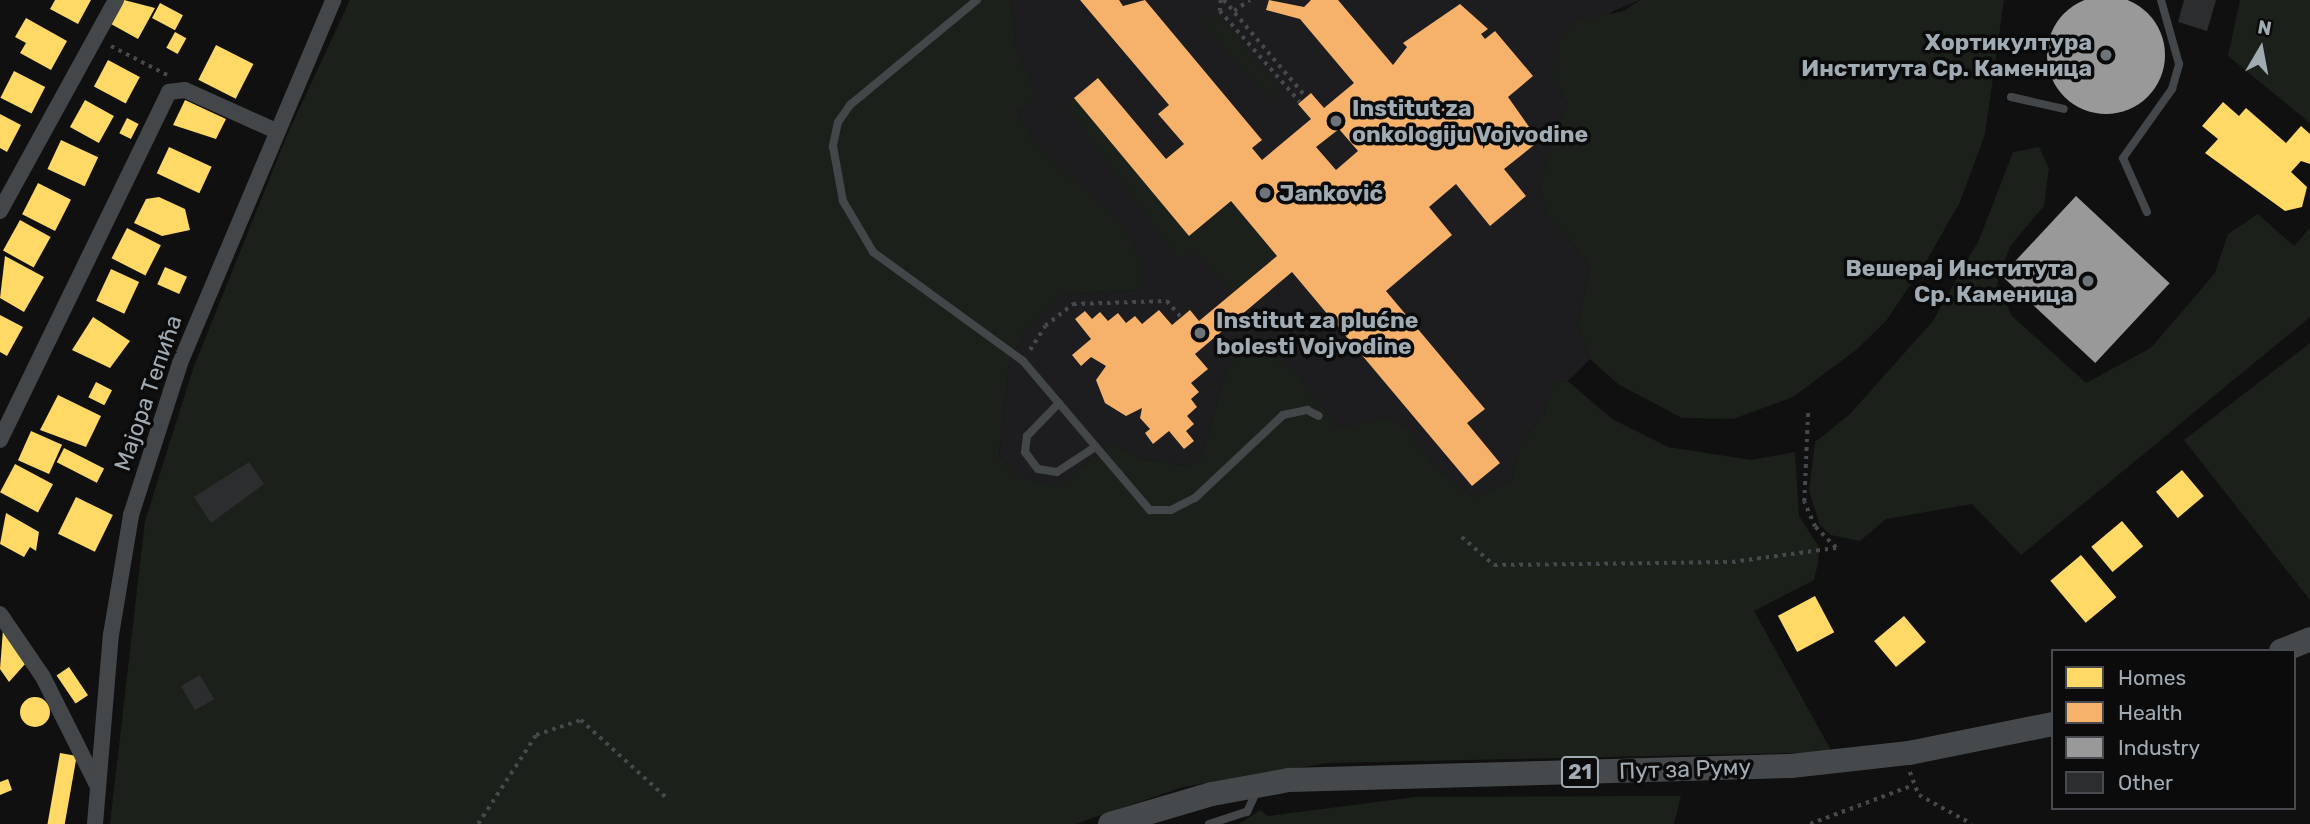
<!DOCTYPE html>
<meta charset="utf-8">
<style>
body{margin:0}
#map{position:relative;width:2310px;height:824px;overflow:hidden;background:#101010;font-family:Rubik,sans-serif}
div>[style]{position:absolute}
.built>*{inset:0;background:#1d1d1f}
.green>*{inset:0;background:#1b211a}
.homes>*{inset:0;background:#ffd966;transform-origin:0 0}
.round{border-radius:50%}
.health>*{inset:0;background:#f6b26b}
.industry>*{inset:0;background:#999;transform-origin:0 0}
.building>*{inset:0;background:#2c2d2f;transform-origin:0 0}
.path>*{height:3.5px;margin-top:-1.75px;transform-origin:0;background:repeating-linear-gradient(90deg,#46494b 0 3.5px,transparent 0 8.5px)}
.lane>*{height:8px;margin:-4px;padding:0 4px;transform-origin:4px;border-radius:4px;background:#444749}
.street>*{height:16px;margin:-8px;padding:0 8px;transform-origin:8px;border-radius:8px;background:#444749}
.primary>*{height:24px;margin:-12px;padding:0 12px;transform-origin:12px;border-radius:12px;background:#46494b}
.dots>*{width:19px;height:19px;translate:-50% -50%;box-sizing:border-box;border:4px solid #0b0b0c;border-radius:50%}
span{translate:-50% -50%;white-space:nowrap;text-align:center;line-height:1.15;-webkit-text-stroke:7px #0b0b0c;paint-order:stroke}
.shield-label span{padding:2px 5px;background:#0b0b0c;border:2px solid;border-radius:5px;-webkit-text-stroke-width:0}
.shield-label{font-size:21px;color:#a0abb3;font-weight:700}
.poi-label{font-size:23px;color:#a0abb3;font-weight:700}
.right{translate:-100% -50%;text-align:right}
.left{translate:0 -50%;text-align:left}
.street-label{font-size:23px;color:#a0abb3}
.legend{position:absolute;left:2051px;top:649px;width:245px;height:161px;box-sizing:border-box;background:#0b0b0c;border:2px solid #474b4f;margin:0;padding:9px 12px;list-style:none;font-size:21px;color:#a0abb3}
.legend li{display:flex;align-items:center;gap:14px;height:35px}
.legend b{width:35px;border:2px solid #474b4f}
.north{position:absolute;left:2226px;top:14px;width:70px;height:70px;-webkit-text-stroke:5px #0b0b0c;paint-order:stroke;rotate:10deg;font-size:19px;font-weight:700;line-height:28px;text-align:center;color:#a0abb3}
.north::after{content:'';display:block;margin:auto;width:24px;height:32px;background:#a0abb3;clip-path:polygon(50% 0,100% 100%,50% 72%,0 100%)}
</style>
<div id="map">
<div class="built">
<i style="clip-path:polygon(1011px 0,1640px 0,1611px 12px,1552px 78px,1568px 103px,1539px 184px,1546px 213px,1590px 265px,1578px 326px,1590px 359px,1568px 381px,1554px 382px,1544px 414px,1519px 446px,1512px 480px,1473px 497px,1435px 467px,1405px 426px,1388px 419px,1339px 429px,1294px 370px,1227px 367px,1201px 459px,1186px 466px,1144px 459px,1111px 443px,1058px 487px,1018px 476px,999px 456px,1009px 362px,1026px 330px,1061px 295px,1142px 290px,1082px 189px,1034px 141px,1017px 111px,1036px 96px,1015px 44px)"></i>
</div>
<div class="green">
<i style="clip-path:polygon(350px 0,1011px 0,1015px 44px,1037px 97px,1017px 111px,1034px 141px,1123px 226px,1144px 265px,1142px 290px,1061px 295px,1026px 330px,1009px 362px,999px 456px,1018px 476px,1058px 487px,1111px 443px,1144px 459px,1186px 466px,1201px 459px,1227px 367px,1240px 355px,1267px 356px,1294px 370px,1339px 429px,1388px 418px,1405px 426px,1435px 467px,1473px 497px,1512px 480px,1519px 446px,1544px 414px,1554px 382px,1568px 381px,1612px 419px,1668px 447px,1751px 460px,1795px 452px,1799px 516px,1819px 547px,1818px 563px,1814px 580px,1754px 611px,1832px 752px,1328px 763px,1183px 787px,1075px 824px,110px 824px,145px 521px,193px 369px,287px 135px)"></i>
<i style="clip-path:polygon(1640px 0,2004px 0,1985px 134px,1960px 202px,1928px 258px,1886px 321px,1856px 350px,1793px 397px,1733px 419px,1682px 418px,1618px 384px,1590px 359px,1578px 326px,1590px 265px,1546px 213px,1539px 183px,1568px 103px,1552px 78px,1558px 44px,1575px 21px,1624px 11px)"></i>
<i style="clip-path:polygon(2240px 0,2310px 0,2310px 123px,2228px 56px)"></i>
<i style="clip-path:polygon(1219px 16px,1282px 91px,1270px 100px,1197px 17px)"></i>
<i style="clip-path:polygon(1074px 98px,1189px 235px,1231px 201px,1277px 256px,1232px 293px,1199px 254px,1177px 258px,1066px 104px)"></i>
<i style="clip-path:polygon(2039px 147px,2049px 168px,2044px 206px,2010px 246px,1997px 284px,2012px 316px,2086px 383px,2151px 348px,2215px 273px,2228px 234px,2258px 214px,2294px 246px,2310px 228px,2310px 317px,2021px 555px,1972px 504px,1886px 519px,1860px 541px,1831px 535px,1820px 525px,1809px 491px,1815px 442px,1849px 415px,1933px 321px,1979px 240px,2013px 152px)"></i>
<i style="clip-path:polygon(2310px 343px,2310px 600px,2184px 440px)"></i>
<i style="clip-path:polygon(1681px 796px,1674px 824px,1239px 824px,1260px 810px,1268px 816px,1415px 797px)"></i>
</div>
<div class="homes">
<i style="clip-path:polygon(55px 0,91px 0,78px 24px,50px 9px)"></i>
<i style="clip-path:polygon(124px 0,155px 8px,138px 39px,111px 24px)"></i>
<i style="left:160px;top:3px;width:26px;height:17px;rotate:28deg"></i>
<i style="clip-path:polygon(26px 18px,67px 41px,51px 70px,20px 53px,26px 43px,15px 37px)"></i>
<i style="left:175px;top:32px;width:13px;height:18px;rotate:29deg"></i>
<i style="left:216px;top:45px;width:42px;height:39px;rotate:27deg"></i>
<i style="left:108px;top:60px;width:36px;height:30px;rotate:28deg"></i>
<i style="left:14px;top:71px;width:35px;height:30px;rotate:27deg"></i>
<i style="left:85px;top:100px;width:33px;height:31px;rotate:29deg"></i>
<i style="clip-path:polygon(185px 100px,226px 119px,216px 139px,173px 125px)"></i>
<i style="clip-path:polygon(2223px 102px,2239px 116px,2246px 108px,2286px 143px,2301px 126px,2310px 134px,2310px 164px,2301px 161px,2291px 172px,2307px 187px,2302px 207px,2285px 211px,2205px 153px,2218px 139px,2202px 126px)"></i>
<i style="clip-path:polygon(0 114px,21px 125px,7px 152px,0 148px)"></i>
<i style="left:127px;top:118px;width:13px;height:17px;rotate:27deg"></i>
<i style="left:61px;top:140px;width:41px;height:32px;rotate:25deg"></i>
<i style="left:169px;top:147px;width:47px;height:29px;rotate:25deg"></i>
<i style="left:38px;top:183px;width:37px;height:35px;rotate:27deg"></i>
<i style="clip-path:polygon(159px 197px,185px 209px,190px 230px,162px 236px,134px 223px,146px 199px)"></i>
<i style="left:20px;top:220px;width:35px;height:35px;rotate:29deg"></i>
<i style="left:127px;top:228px;width:38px;height:34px;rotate:27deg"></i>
<i style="clip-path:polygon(5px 256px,44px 277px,24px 312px,0 298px)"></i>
<i style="left:165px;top:267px;width:24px;height:19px;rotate:24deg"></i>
<i style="left:111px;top:269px;width:31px;height:35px;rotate:25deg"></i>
<i style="clip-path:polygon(0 315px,23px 327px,7px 356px,0 352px)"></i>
<i style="clip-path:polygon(93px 317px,130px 341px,110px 368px,72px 350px)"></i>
<i style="left:96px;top:382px;width:18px;height:17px;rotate:27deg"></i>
<i style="clip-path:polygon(58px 395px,101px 416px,86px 447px,40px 430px)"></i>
<i style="left:31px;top:431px;width:34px;height:32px;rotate:24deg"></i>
<i style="left:64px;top:448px;width:45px;height:16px;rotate:27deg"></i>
<i style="left:15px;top:464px;width:43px;height:32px;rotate:28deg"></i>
<i style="left:2182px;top:470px;width:34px;height:34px;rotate:50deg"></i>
<i style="left:76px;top:497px;width:41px;height:41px;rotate:26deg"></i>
<i style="clip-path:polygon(6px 513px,39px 532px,36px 551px,30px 547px,24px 557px,0 544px)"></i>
<i style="left:2122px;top:521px;width:33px;height:40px;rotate:50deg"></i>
<i style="left:2081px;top:555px;width:55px;height:40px;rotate:50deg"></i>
<i style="left:1815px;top:596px;width:41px;height:42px;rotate:62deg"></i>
<i style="left:1904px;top:616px;width:34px;height:39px;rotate:50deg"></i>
<i style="clip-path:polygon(3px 630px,26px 663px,9px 682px,0 669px)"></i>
<i style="left:69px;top:667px;width:34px;height:15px;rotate:56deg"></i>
<i class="round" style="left:20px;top:697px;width:30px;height:30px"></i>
<i style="left:60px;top:753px;width:17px;height:72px;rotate:10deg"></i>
<i style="clip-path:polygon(8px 779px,12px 790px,0 795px,0 782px)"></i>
</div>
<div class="health">
<i style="clip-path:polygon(evenodd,1080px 0,1119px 0,1123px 6px,1145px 0,1262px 140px,1252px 148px,1262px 160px,1311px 119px,1298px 104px,1311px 93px,1324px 108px,1354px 83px,1300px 19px,1266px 10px,1269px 0,1304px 7px,1311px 0,1338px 0,1393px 65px,1407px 47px,1403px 43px,1460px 4px,1488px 29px,1481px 34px,1485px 39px,1495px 31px,1533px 76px,1508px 97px,1539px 141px,1504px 169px,1526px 196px,1490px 226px,1456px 184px,1429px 207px,1452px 235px,1386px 291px,1485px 409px,1467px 423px,1500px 463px,1472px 486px,1292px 272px,1195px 354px,1208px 369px,1191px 383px,1199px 392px,1191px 399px,1197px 407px,1187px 416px,1194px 424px,1186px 431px,1194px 441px,1184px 449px,1169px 431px,1153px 444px,1145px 433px,1150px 429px,1140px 418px,1142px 408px,1126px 416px,1105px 403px,1096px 380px,1106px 366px,1091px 357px,1081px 366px,1072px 355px,1091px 339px,1075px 319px,1085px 311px,1092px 319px,1100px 312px,1108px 321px,1118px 313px,1126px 323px,1135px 316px,1142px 324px,1159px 310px,1172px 325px,1190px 310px,1199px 321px,1277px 256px,1231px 201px,1189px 236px,1074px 98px,1098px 78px,1166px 159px,1184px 144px,1158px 114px,1169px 105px,1080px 0,1339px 129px,1358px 151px,1336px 170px,1316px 147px,1339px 129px)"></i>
</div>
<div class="industry">
<i class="round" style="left:2047px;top:-4px;width:118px;height:118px"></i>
<i style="left:2076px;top:196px;width:128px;height:109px;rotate:43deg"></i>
</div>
<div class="building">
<i style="clip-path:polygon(2184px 0,2216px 0,2207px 31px,2178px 22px)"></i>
<i style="clip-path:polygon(249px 462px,264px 484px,211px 523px,194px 497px)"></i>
<i style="left:200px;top:675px;width:28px;height:22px;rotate:60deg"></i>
</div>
<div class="path">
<i style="left:1221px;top:0;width:11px;rotate:95deg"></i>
<i style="left:1220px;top:11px;width:121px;rotate:48.7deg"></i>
<i style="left:1224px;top:0;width:127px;rotate:49.8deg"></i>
<i style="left:1234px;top:11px;width:19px;rotate:-35deg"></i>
<i style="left:111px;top:46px;width:65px;rotate:27.3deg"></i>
<i style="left:1030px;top:350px;width:28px;rotate:-58deg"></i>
<i style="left:1045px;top:326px;width:36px;rotate:-38deg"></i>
<i style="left:1073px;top:304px;width:94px;rotate:-1.8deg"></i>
<i style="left:1167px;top:301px;width:21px;rotate:49deg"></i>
<i style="left:1462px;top:537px;width:43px;rotate:41.2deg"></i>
<i style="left:1494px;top:565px;width:238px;rotate:-0.7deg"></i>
<i style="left:1732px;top:562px;width:105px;rotate:-7.7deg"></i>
<i style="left:1836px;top:548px;width:30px;rotate:-135deg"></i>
<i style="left:1815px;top:527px;width:27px;rotate:-114deg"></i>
<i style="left:1804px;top:502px;width:92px;rotate:-87.5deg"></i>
<i style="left:1910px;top:772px;width:25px;rotate:69deg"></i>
<i style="left:1919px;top:795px;width:60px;rotate:28.7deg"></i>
<i style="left:478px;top:824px;width:106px;rotate:-56.9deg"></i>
<i style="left:536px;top:735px;width:47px;rotate:-18.4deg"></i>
<i style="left:581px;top:720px;width:119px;rotate:42.3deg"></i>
<i style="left:1810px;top:824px;width:108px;rotate:-20.6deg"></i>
</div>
<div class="lane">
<i style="left:977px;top:0;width:165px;rotate:140.4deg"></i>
<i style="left:850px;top:105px;width:21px;rotate:125deg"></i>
<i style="left:838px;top:122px;width:25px;rotate:102deg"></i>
<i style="left:833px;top:146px;width:56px;rotate:79.7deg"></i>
<i style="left:843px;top:201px;width:59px;rotate:59.5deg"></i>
<i style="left:873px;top:252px;width:185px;rotate:36deg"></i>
<i style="left:1023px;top:361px;width:196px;rotate:49.6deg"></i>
<i style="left:1150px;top:510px;width:21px"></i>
<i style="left:1171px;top:510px;width:27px;rotate:-27deg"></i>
<i style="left:1195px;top:498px;width:121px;rotate:-43.3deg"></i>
<i style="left:1283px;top:415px;width:25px;rotate:-12deg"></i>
<i style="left:1307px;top:410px;width:13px;rotate:27deg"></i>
<i style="left:2011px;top:97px;width:54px;rotate:12.8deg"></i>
<i style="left:2147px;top:212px;width:59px;rotate:-114deg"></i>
<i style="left:2123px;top:158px;width:85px;rotate:-54.6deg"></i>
<i style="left:2172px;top:89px;width:26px;rotate:-74deg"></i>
<i style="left:2179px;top:64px;width:66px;rotate:-105.7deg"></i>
<i style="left:1059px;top:403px;width:46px;rotate:134.1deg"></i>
<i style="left:1027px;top:436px;width:16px;rotate:97deg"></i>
<i style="left:1025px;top:452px;width:21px;rotate:53deg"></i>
<i style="left:1038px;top:469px;width:19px;rotate:9deg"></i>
<i style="left:1057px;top:472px;width:45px;rotate:-33.3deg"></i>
<i style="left:1209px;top:824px;width:40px;rotate:-18deg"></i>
<i style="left:1247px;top:812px;width:23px;rotate:-65deg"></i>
</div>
<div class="street">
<i style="left:0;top:211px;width:241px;rotate:-61.2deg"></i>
<i style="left:0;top:440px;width:387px;rotate:-64.1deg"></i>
<i style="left:169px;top:92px;width:16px;rotate:-7deg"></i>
<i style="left:185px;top:90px;width:98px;rotate:24.2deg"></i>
<i style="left:0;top:614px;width:76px;rotate:55.7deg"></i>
<i style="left:43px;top:677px;width:121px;rotate:63.4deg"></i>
<i style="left:95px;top:824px;width:190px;rotate:-85.2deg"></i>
<i style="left:111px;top:635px;width:122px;rotate:-80.5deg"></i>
<i style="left:131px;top:515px;width:160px;rotate:-72.1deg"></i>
<i style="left:180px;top:363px;width:394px;rotate:-67.1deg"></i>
</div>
<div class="primary">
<i style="left:2281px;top:651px;width:31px;rotate:-22deg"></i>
<i style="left:1110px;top:824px;width:106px;rotate:-16.4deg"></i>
<i style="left:1212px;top:794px;width:78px;rotate:-10.3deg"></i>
<i style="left:1289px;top:780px;width:502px;rotate:-1.6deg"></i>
<i style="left:1791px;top:766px;width:119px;rotate:-6.3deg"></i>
<i style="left:1909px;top:753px;width:147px;rotate:-11.4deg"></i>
</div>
<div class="dots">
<i style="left:2106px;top:55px;background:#6e757a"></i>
<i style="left:1336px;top:121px;background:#6e757a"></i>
<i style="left:1265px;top:193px;background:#6e757a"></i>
<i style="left:2088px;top:281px;background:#6e757a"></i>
<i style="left:1200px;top:333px;background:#6e757a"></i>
</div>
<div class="shield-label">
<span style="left:1580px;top:772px">21</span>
</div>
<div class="poi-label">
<span class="right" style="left:2092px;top:55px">Хортикултура<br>Института Ср. Каменица</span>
<span class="left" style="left:1352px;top:121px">Institut za<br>onkologiju Vojvodine</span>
<span class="left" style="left:1279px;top:193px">Janković</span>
<span class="right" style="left:2074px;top:281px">Вешерај Института<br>Ср. Каменица</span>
<span class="left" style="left:1216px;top:333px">Institut za plućne<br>bolesti Vojvodine</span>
</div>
<div class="street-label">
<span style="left:148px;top:393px;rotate:-71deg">Мајора Тепића</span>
<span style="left:1685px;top:769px;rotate:-2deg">Пут за Руму</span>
</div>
<ul class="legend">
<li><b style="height:19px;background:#ffd966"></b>Homes</li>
<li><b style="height:19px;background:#f6b26b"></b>Health</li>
<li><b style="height:19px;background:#999"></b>Industry</li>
<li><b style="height:19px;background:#2c2d2f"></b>Other</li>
</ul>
<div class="north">N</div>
</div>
